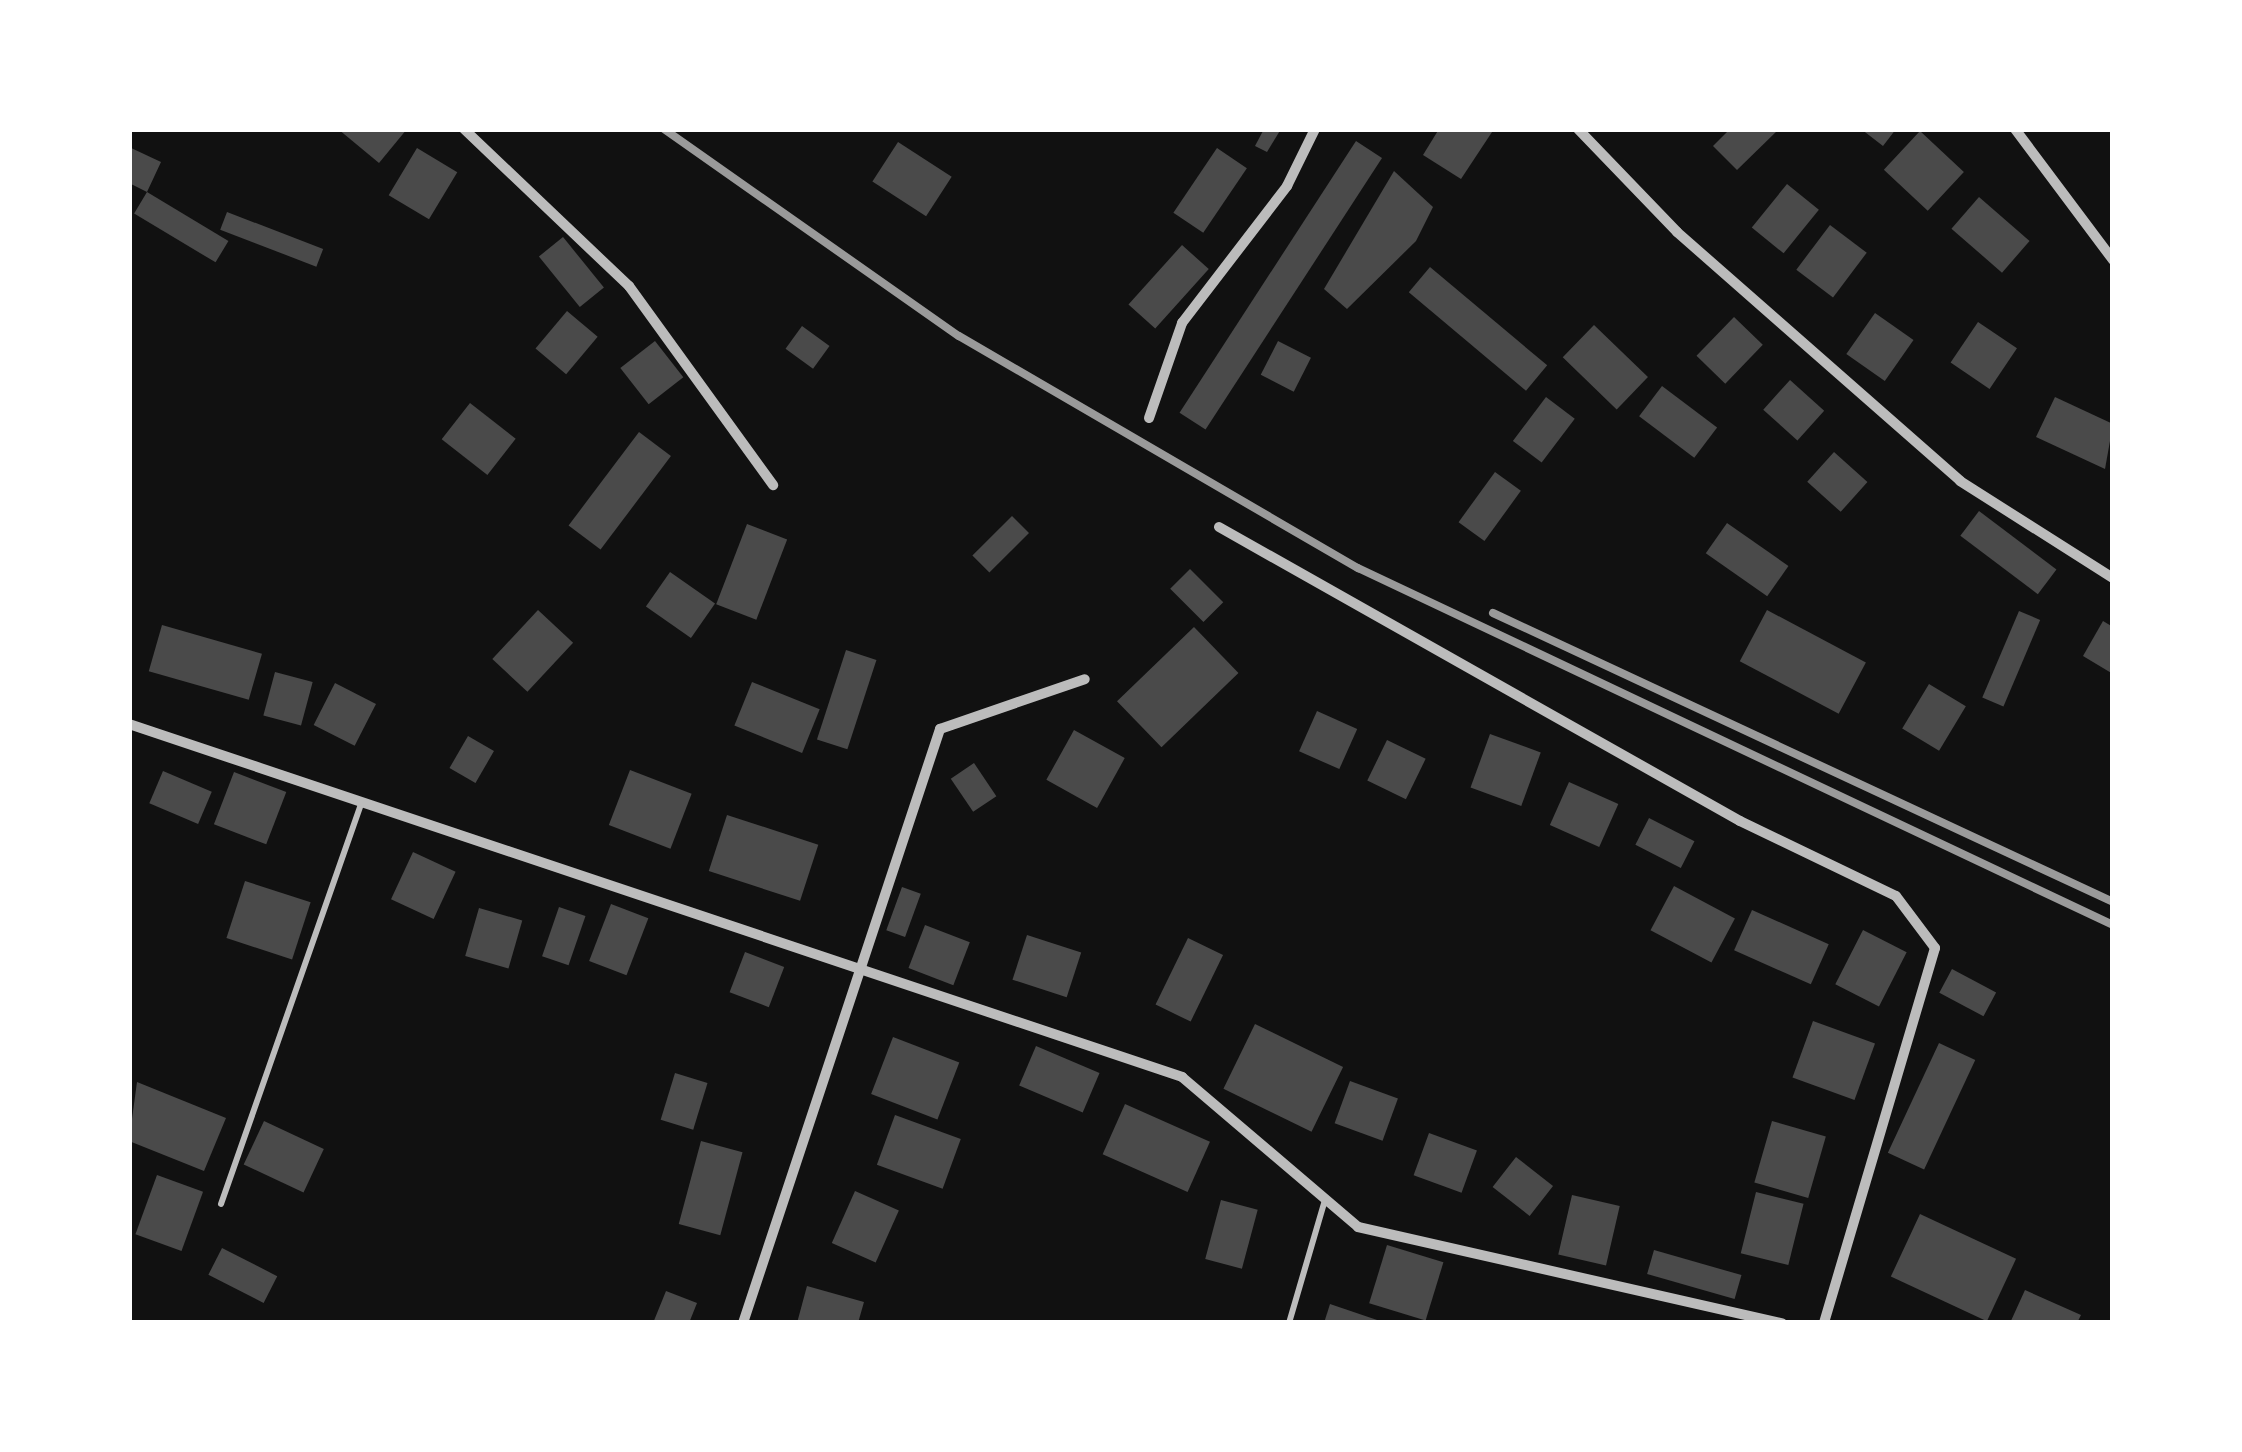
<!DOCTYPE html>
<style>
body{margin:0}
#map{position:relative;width:2242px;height:1452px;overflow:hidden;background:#111;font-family:Mulish,sans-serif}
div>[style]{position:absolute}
.building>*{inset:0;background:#4a4a4a;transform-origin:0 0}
.service>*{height:6px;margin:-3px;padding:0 3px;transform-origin:3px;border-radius:3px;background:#bcbcbc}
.minor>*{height:10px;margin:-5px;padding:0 5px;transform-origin:5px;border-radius:5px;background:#bcbcbc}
.rail>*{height:8px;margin:-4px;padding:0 4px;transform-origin:4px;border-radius:4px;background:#9a9a9a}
span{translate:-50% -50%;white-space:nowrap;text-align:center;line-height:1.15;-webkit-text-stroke:9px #fff;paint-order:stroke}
.frame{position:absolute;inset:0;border:132px solid #fff;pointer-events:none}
</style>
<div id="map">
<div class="building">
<i style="clip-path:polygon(338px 129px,407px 129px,379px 163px)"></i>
<i style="clip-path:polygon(1264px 129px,1281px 129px,1267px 152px,1255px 146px)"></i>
<i style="clip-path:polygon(1439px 129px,1494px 129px,1461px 179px,1423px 155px)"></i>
<i style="clip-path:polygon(1730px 129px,1779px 129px,1737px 170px,1713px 146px)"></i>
<i style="clip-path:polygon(1861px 129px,1896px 129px,1883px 146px)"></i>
<i style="left:1920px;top:131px;width:60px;height:53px;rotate:43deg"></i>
<i style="left:1356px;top:141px;width:31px;height:324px;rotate:33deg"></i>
<i style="left:898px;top:142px;width:64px;height:47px;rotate:33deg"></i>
<i style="clip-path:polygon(129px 147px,161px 162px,147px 192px,129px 183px)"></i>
<i style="left:417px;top:148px;width:47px;height:55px;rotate:31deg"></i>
<i style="left:1217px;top:148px;width:36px;height:78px;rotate:34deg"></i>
<i style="clip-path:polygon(1394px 171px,1433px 207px,1416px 241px,1347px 309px,1324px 289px)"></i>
<i style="left:1787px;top:184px;width:41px;height:56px;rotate:39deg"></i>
<i style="left:147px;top:192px;width:95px;height:25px;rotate:31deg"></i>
<i style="left:1979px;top:197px;width:67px;height:42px;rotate:41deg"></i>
<i style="left:227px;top:212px;width:103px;height:19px;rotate:21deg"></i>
<i style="left:1830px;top:225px;width:46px;height:56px;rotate:37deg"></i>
<i style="left:563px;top:237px;width:65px;height:31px;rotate:51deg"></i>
<i style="left:1182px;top:245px;width:36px;height:80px;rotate:42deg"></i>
<i style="left:1430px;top:267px;width:153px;height:33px;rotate:40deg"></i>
<i style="left:567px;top:311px;width:40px;height:49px;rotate:40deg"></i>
<i style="left:1875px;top:313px;width:47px;height:50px;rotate:35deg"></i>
<i style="left:1734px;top:317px;width:40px;height:54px;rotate:44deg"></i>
<i style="left:1978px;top:322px;width:47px;height:49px;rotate:34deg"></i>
<i style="left:1594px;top:325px;width:75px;height:45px;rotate:44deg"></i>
<i style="left:802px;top:326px;width:34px;height:28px;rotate:36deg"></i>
<i style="left:655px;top:341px;width:46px;height:44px;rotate:52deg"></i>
<i style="left:1278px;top:341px;width:37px;height:38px;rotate:27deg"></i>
<i style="left:1790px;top:380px;width:46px;height:40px;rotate:42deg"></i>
<i style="left:1662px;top:386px;width:69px;height:38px;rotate:37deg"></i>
<i style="left:1546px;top:397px;width:36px;height:55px;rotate:37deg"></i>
<i style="clip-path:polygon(2055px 397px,2113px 424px,2105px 469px,2036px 437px)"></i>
<i style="left:470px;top:403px;width:58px;height:46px;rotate:38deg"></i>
<i style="left:639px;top:432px;width:40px;height:117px;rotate:37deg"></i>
<i style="left:1834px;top:452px;width:45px;height:40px;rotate:42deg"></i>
<i style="left:1495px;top:472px;width:32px;height:62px;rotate:36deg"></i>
<i style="left:1979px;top:511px;width:97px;height:31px;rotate:37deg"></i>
<i style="left:1012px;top:516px;width:24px;height:56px;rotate:45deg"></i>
<i style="left:1727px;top:523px;width:75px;height:37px;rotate:35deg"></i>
<i style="left:747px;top:524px;width:43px;height:86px;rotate:21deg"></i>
<i style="left:1190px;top:569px;width:47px;height:28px;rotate:45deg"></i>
<i style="left:670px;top:572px;width:55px;height:42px;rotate:35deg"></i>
<i style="left:538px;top:610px;width:48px;height:67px;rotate:43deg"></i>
<i style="left:1767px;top:610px;width:112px;height:58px;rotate:28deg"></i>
<i style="left:2019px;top:611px;width:23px;height:94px;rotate:23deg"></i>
<i style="clip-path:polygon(2103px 621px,2113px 627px,2113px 674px,2083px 656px)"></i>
<i style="left:162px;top:625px;width:104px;height:48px;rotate:16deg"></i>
<i style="left:1194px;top:627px;width:64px;height:107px;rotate:46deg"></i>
<i style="left:846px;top:650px;width:32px;height:94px;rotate:18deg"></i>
<i style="left:275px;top:672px;width:39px;height:45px;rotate:15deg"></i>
<i style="left:752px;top:682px;width:73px;height:47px;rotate:22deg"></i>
<i style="left:335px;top:683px;width:46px;height:47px;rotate:27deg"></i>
<i style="left:1929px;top:684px;width:43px;height:52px;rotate:31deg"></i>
<i style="left:1317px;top:711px;width:44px;height:44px;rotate:24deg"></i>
<i style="left:1074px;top:730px;width:58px;height:57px;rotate:29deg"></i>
<i style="left:1490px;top:734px;width:54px;height:57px;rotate:20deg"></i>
<i style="left:468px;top:736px;width:30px;height:37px;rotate:30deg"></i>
<i style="left:1387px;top:740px;width:43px;height:45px;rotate:26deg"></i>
<i style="left:974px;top:763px;width:40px;height:28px;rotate:56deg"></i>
<i style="left:630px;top:770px;width:66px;height:59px;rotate:21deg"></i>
<i style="left:163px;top:771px;width:53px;height:35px;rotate:23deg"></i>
<i style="left:234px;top:772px;width:56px;height:56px;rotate:21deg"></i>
<i style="left:1569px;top:782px;width:54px;height:47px;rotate:24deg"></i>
<i style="left:727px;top:815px;width:96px;height:59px;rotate:18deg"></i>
<i style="left:1649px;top:818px;width:51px;height:30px;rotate:27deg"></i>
<i style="left:413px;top:852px;width:47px;height:52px;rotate:25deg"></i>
<i style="left:245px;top:881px;width:69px;height:60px;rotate:18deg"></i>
<i style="left:1674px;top:886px;width:69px;height:50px;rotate:28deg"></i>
<i style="left:902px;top:887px;width:20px;height:46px;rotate:20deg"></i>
<i style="left:611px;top:904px;width:40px;height:61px;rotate:21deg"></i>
<i style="left:559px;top:907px;width:28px;height:52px;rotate:19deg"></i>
<i style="left:479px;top:908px;width:45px;height:50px;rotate:16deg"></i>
<i style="left:1752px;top:910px;width:84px;height:44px;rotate:24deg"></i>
<i style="left:925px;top:925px;width:48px;height:46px;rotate:21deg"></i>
<i style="left:1863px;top:930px;width:49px;height:61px;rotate:27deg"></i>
<i style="left:1027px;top:935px;width:57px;height:47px;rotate:18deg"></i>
<i style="left:1188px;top:938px;width:39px;height:74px;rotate:26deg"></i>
<i style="left:745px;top:952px;width:42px;height:43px;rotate:21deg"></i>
<i style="left:1952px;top:969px;width:50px;height:27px;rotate:28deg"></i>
<i style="left:1813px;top:1021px;width:66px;height:60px;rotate:20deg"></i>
<i style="left:1255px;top:1024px;width:98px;height:72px;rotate:26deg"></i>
<i style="left:893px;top:1037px;width:71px;height:61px;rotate:21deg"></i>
<i style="left:1939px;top:1043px;width:40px;height:121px;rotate:25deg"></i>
<i style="left:1036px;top:1046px;width:69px;height:43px;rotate:23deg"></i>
<i style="left:675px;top:1073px;width:34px;height:49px;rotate:17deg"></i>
<i style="left:1350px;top:1081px;width:51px;height:45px;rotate:20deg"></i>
<i style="clip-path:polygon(137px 1082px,226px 1118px,204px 1171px,129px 1141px)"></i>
<i style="left:1125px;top:1104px;width:93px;height:55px;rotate:24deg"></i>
<i style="left:895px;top:1115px;width:70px;height:53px;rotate:20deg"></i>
<i style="left:264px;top:1121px;width:66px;height:48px;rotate:25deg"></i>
<i style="left:1772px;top:1121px;width:56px;height:64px;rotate:16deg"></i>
<i style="left:1429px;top:1133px;width:51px;height:45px;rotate:20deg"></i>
<i style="left:701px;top:1141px;width:43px;height:86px;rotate:15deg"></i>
<i style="left:1516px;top:1157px;width:47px;height:38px;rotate:38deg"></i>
<i style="left:157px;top:1175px;width:49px;height:63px;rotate:20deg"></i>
<i style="left:855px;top:1191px;width:48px;height:57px;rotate:24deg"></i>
<i style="left:1756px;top:1192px;width:49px;height:63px;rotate:14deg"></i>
<i style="left:1572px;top:1195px;width:49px;height:61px;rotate:13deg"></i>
<i style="left:1221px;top:1200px;width:38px;height:61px;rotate:15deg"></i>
<i style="left:1920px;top:1214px;width:106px;height:69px;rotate:25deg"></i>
<i style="left:1387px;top:1245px;width:59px;height:61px;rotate:17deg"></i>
<i style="left:222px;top:1248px;width:62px;height:30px;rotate:27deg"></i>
<i style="left:1654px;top:1250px;width:91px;height:25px;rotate:16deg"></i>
<i style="clip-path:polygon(807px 1286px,864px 1302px,858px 1323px,797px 1323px)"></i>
<i style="clip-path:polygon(2025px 1290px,2081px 1315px,2077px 1323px,2010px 1323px)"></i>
<i style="clip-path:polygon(666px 1291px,697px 1303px,689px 1323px,653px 1323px)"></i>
<i style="clip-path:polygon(1330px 1304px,1383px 1322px,1383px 1323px,1324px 1323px)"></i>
</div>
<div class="service">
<i style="left:221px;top:1204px;width:423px;rotate:-70.7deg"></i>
<i style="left:1289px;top:1323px;width:125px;rotate:-73.7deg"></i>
</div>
<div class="minor">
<i style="left:464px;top:129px;width:228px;rotate:43.6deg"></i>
<i style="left:629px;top:286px;width:246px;rotate:54.1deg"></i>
<i style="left:1578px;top:129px;width:143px;rotate:46.1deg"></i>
<i style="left:1677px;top:232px;width:377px;rotate:41.3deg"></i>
<i style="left:1960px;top:481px;width:181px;rotate:32.4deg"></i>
<i style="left:2015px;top:129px;width:164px;rotate:53.2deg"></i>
<i style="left:1149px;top:418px;width:101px;rotate:-70.8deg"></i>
<i style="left:1182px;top:323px;width:173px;rotate:-52.5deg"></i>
<i style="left:1287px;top:186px;width:64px;rotate:-63.8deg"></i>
<i style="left:1219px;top:527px;width:598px;rotate:29.44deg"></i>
<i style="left:1740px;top:821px;width:173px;rotate:25.7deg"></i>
<i style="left:1896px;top:896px;width:65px;rotate:53.1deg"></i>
<i style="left:1935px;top:948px;width:391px;rotate:106.5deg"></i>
<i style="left:129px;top:724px;width:1111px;rotate:18.53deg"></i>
<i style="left:1182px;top:1077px;width:231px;rotate:40.4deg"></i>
<i style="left:1358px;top:1227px;width:435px;rotate:12.8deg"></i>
<i style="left:743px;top:1323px;width:626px;rotate:-71.65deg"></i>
<i style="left:940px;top:729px;width:153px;rotate:-19deg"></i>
</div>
<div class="rail">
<i style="left:664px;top:129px;width:360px;rotate:35.1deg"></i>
<i style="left:959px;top:336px;width:462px;rotate:30.2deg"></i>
<i style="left:1358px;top:568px;width:835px;rotate:25.31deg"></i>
<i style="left:1493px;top:613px;width:684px;rotate:24.99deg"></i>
</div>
<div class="frame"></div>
</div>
